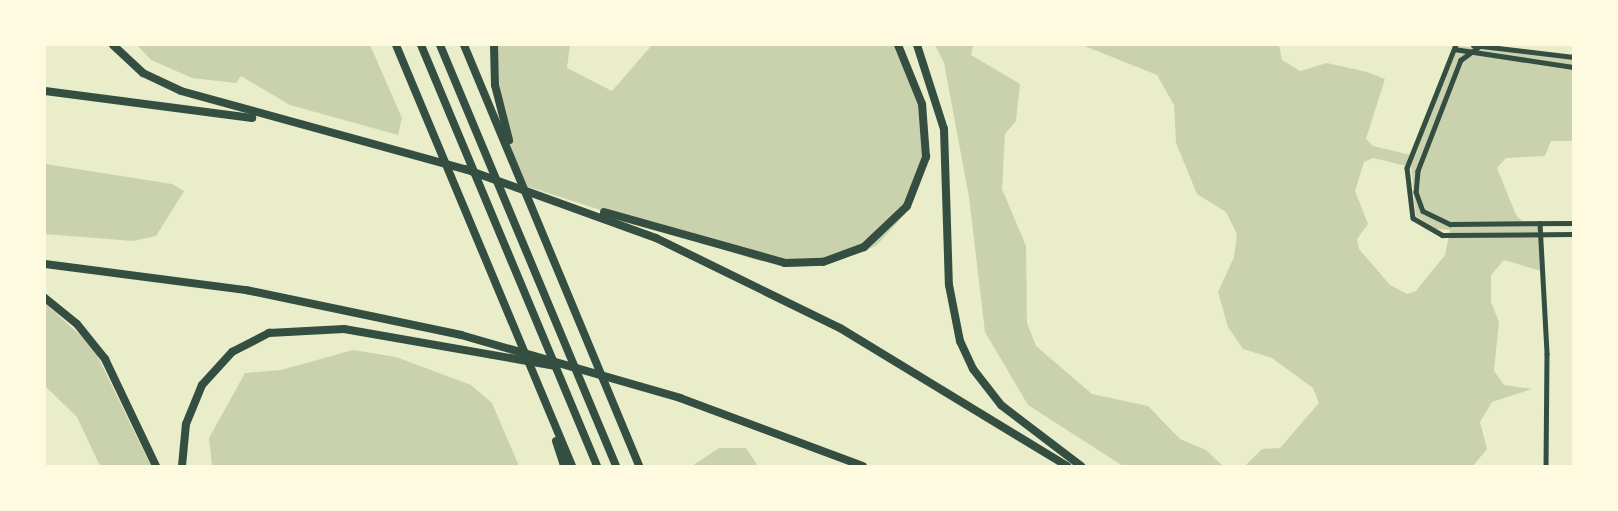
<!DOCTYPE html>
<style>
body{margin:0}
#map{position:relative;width:1618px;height:511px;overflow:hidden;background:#e9edc9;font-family:Jost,sans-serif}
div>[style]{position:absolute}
.green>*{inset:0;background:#cad2ad}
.minor>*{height:4.5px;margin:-2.25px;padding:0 2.25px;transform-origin:2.25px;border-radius:2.25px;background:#344e41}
.motorway>*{height:8px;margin:-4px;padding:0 4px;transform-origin:4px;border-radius:4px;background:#344e41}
span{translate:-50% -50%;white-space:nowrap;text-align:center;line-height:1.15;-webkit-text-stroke:6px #fefae0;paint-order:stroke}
.frame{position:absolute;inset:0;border:46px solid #fefae0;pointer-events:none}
</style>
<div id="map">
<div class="green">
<i style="clip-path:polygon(137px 45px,370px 45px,402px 118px,398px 135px,290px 105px,241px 76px,236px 83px,192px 78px,151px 60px)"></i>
<i style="clip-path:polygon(497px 45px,570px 45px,567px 68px,612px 91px,652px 45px,895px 45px,918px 85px,926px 163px,905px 214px,876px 246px,825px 265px,792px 267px,756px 260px,523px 185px,501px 117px)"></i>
<i style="clip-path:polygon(935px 45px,973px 45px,971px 55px,1020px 84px,1016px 121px,1005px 134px,1002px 189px,1026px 246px,1027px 323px,1036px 346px,1092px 394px,1148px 406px,1180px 439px,1206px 450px,1223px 466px,1123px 466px,1028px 405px,985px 332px,969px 197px,944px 63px)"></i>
<i style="clip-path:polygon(evenodd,1082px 45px,1279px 45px,1282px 60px,1300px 71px,1327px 63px,1367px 72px,1385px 79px,1366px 139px,1373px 146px,1415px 156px,1457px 46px,1573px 57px,1573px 141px,1551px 141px,1545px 156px,1506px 158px,1497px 168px,1516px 215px,1524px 223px,1542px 226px,1541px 271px,1504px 260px,1491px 275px,1491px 302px,1499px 322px,1494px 371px,1504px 385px,1532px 389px,1492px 402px,1480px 422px,1487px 449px,1473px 466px,1245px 466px,1262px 449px,1280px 448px,1319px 403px,1313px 388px,1272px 358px,1243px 349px,1228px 327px,1218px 292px,1234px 257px,1237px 234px,1226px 212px,1197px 194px,1176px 143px,1174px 105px,1157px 75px,1082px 45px,1373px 158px,1411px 167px,1416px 216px,1436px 229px,1450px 230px,1445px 255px,1416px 291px,1407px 294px,1390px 285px,1359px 249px,1357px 239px,1368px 224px,1355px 191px,1364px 162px,1373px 158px)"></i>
<i style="clip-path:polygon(45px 164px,172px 184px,184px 191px,156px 236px,133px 241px,45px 234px)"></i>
<i style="clip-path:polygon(45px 303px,93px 347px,151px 466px,100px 466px,77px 417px,45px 386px)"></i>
<i style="clip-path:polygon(353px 350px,396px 357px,471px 385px,492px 403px,519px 466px,212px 466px,209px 438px,245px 373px,281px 370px)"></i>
<i style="clip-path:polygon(719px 448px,746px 448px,758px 466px,692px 466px)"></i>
</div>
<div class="minor">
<i style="left:1456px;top:45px;width:132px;rotate:111.7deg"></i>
<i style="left:1407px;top:168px;width:50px;rotate:83.2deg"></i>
<i style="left:1413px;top:218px;width:34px;rotate:30deg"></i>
<i style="left:1442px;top:235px;width:131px;rotate:-0.4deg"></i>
<i style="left:1473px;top:45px;width:101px;rotate:6.8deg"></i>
<i style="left:1482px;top:45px;width:26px;rotate:144deg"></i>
<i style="left:1461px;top:60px;width:119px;rotate:111.2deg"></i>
<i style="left:1418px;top:171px;width:21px;rotate:95deg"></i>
<i style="left:1416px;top:192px;width:20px;rotate:70deg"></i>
<i style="left:1423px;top:211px;width:30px;rotate:26deg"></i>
<i style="left:1450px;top:224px;width:123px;rotate:-0.5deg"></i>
<i style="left:1454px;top:49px;width:120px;rotate:8.6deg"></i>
<i style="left:1540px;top:223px;width:131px;rotate:86.9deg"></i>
<i style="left:1547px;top:354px;width:112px;rotate:90.5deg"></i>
</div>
<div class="motorway">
<i style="left:113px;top:45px;width:41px;rotate:43deg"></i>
<i style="left:143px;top:73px;width:42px;rotate:25.3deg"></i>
<i style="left:181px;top:91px;width:295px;rotate:15.4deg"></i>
<i style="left:465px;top:169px;width:203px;rotate:19.9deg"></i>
<i style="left:656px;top:238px;width:205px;rotate:26.1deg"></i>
<i style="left:840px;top:328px;width:266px;rotate:31.3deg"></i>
<i style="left:396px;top:45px;width:456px;rotate:67.3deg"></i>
<i style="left:421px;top:45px;width:456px;rotate:67.3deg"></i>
<i style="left:440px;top:45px;width:456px;rotate:67.3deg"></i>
<i style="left:464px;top:45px;width:456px;rotate:67.4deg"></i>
<i style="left:494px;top:45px;width:40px;rotate:88.6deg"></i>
<i style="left:495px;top:85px;width:57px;rotate:75.7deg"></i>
<i style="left:917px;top:45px;width:88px;rotate:72.2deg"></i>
<i style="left:944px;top:129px;width:156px;rotate:88.2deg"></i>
<i style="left:949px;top:285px;width:57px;rotate:78.9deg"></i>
<i style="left:960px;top:341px;width:31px;rotate:65deg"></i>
<i style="left:973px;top:369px;width:46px;rotate:52.1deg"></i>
<i style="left:1001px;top:405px;width:101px;rotate:37.3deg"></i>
<i style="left:45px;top:91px;width:209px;rotate:7.4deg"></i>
<i style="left:604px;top:212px;width:188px;rotate:15.7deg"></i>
<i style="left:785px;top:263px;width:38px;rotate:-2deg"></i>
<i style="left:823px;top:262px;width:44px;rotate:-20.1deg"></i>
<i style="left:864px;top:247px;width:59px;rotate:-43.6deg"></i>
<i style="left:907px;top:206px;width:53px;rotate:-68.8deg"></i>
<i style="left:926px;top:157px;width:53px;rotate:-94.3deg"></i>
<i style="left:922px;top:104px;width:64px;rotate:-112.1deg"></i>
<i style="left:45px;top:264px;width:203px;rotate:7.4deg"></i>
<i style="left:246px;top:290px;width:220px;rotate:11.8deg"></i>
<i style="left:461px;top:335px;width:228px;rotate:16deg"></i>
<i style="left:680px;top:398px;width:195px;rotate:20.4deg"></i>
<i style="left:45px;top:298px;width:41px;rotate:39.1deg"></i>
<i style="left:77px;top:324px;width:45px;rotate:51.3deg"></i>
<i style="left:105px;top:359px;width:119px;rotate:64.5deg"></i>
<i style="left:556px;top:441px;width:26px;rotate:72deg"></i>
<i style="left:182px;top:466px;width:42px;rotate:-84.6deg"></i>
<i style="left:186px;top:424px;width:42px;rotate:-67.7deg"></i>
<i style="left:202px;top:385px;width:45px;rotate:-47.7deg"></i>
<i style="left:232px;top:352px;width:42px;rotate:-27.2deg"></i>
<i style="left:269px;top:333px;width:75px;rotate:-3.1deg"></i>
<i style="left:344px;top:329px;width:215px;rotate:9.9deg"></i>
</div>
<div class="frame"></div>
</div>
